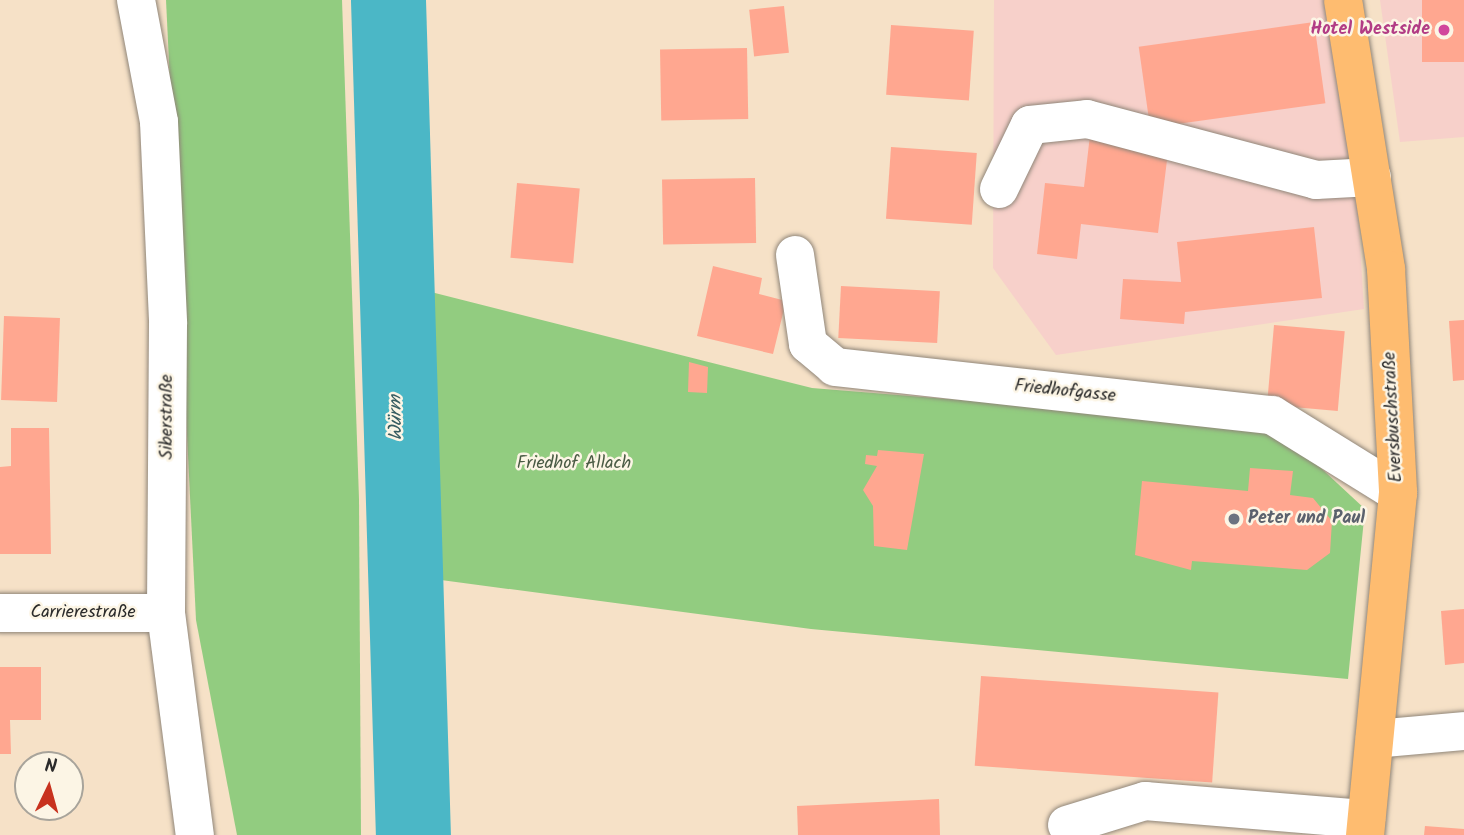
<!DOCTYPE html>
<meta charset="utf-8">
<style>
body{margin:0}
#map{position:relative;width:1464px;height:835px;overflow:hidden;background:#f6e1c7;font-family:Kalam,sans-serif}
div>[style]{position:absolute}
.built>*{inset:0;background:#f7d0ca}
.green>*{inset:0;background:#92cc80}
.river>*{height:75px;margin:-37.5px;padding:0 37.5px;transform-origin:37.5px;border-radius:37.5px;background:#4bb7c6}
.building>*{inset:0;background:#ffa790;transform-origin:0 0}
.roads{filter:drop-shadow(0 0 2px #908679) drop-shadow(0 0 2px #908679)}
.minor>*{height:38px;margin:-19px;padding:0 19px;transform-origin:19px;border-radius:19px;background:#fff}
.major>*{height:38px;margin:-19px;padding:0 19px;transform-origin:19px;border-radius:19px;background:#febc70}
.dots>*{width:19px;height:19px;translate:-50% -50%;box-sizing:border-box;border:4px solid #fcf5e5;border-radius:50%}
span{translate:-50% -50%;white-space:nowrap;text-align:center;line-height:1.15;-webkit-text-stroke:5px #fcf5e5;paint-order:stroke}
.hotel-label{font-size:18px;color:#b23c85;font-weight:700}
.right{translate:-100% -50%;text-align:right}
.street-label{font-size:18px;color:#2b2b2b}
.park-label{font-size:18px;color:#4a5b44}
.worship-label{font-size:18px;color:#5b616d;font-weight:700}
.left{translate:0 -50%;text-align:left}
.water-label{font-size:19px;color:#365c61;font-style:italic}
.north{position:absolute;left:14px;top:751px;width:70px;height:70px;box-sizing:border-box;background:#fcf5e5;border:2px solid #a8a49b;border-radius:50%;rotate:5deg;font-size:19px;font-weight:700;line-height:28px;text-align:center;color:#2b2b2b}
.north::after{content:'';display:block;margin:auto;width:24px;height:32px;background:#c8321e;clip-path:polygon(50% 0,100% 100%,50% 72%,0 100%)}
</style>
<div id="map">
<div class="built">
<i style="clip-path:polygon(994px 0,1328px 0,1354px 145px,1364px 309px,1056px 355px,993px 268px)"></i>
<i style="clip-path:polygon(1380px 0,1464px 0,1464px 137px,1400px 142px)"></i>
</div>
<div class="green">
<i style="clip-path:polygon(166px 0,342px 0,359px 499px,361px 835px,237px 835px,196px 620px)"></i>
<i style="clip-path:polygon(431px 292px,812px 388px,1256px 424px,1295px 444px,1365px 509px,1348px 679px,811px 629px,441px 580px)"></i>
</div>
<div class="river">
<i style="left:388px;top:0;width:835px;rotate:88.29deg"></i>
</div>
<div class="building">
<i style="left:1422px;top:0;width:42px;height:62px"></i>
<i style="left:784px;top:6px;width:47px;height:35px;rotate:84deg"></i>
<i style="left:1314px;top:22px;width:82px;height:177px;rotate:82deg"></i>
<i style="left:891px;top:25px;width:83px;height:70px;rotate:4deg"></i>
<i style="left:747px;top:48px;width:71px;height:87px;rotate:89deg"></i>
<i style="clip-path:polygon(1090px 135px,1169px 144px,1158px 233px,1081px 224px,1077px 259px,1037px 254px,1045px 183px,1084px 187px)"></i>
<i style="left:891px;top:147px;width:86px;height:72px;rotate:4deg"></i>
<i style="left:755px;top:178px;width:65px;height:93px;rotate:89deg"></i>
<i style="left:517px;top:183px;width:63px;height:75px;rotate:5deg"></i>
<i style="clip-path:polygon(1314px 227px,1322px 298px,1185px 312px,1184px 324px,1120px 319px,1123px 279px,1181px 282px,1177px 242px)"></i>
<i style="clip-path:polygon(713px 266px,762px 278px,759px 294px,786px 301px,773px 354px,697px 336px)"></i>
<i style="left:841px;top:286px;width:99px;height:52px;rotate:3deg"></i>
<i style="left:4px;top:316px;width:56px;height:84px;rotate:2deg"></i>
<i style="clip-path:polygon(1464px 320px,1464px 380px,1453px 381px,1449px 321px)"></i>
<i style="left:1274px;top:325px;width:71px;height:80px;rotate:5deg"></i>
<i style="clip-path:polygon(689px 362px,708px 367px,707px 393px,688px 392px)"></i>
<i style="clip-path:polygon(11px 428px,49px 428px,51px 554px,0 554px,0 467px,11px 466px)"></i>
<i style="clip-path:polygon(878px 450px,924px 454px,907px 550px,874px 546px,873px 506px,863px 490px,877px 466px,865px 464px,866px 455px,877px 456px)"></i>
<i style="clip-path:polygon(1250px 468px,1293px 471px,1290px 495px,1313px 498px,1332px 521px,1330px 553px,1307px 570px,1192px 561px,1191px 570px,1135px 555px,1142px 481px,1248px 491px)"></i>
<i style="clip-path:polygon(1464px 609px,1464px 663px,1445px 665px,1441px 611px)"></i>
<i style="clip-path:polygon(0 667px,41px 667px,41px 720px,10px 720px,11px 754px,0 754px)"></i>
<i style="left:981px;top:676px;width:238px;height:90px;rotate:4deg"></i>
<i style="clip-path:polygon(939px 799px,940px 835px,798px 835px,797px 806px)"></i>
<i style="clip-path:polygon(1425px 826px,1464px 829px,1464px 835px,1424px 835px)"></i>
</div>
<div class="roads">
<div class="minor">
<i style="left:136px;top:0;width:124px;rotate:79.3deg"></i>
<i style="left:159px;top:122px;width:202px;rotate:87.4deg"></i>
<i style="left:168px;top:324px;width:289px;rotate:90.4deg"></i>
<i style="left:166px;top:613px;width:224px;rotate:82.6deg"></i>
<i style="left:999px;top:189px;width:71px;rotate:-64.2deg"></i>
<i style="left:1030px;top:125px;width:57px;rotate:-6deg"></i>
<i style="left:1087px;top:119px;width:237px;rotate:14.9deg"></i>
<i style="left:1316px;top:180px;width:56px;rotate:-3.1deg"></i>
<i style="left:795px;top:255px;width:90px;rotate:81.7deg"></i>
<i style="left:808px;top:344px;width:35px;rotate:40deg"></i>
<i style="left:835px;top:367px;width:440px;rotate:6.3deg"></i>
<i style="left:1272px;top:415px;width:148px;rotate:31.8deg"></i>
<i style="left:0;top:613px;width:166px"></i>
<i style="left:1375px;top:739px;width:89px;rotate:-5.1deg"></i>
<i style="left:1067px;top:825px;width:82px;rotate:-17.1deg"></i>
<i style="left:1145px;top:801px;width:222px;rotate:4.7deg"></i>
</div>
<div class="major">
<i style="left:1343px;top:0;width:272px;rotate:80.9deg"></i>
<i style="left:1386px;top:269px;width:224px;rotate:86.9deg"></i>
<i style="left:1398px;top:493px;width:344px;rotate:95.5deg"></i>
</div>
</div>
<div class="dots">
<i style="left:1444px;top:30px;background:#d1479c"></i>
<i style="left:1234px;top:519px;background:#6b7280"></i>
</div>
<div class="hotel-label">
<span class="right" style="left:1430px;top:30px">Hotel Westside</span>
</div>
<div class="street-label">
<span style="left:1065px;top:392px;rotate:6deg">Friedhofgasse</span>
<span style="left:168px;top:417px;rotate:-90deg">Siberstraße</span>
<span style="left:1394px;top:417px;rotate:-93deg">Eversbuschstraße</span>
<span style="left:83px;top:613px">Carrierestraße</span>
</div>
<div class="park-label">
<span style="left:574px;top:464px">Friedhof Allach</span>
</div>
<div class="worship-label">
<span class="left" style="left:1248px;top:519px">Peter und Paul</span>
</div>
<div class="water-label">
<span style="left:397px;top:418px;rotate:-91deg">Würm</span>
</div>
<div class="north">N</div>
</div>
